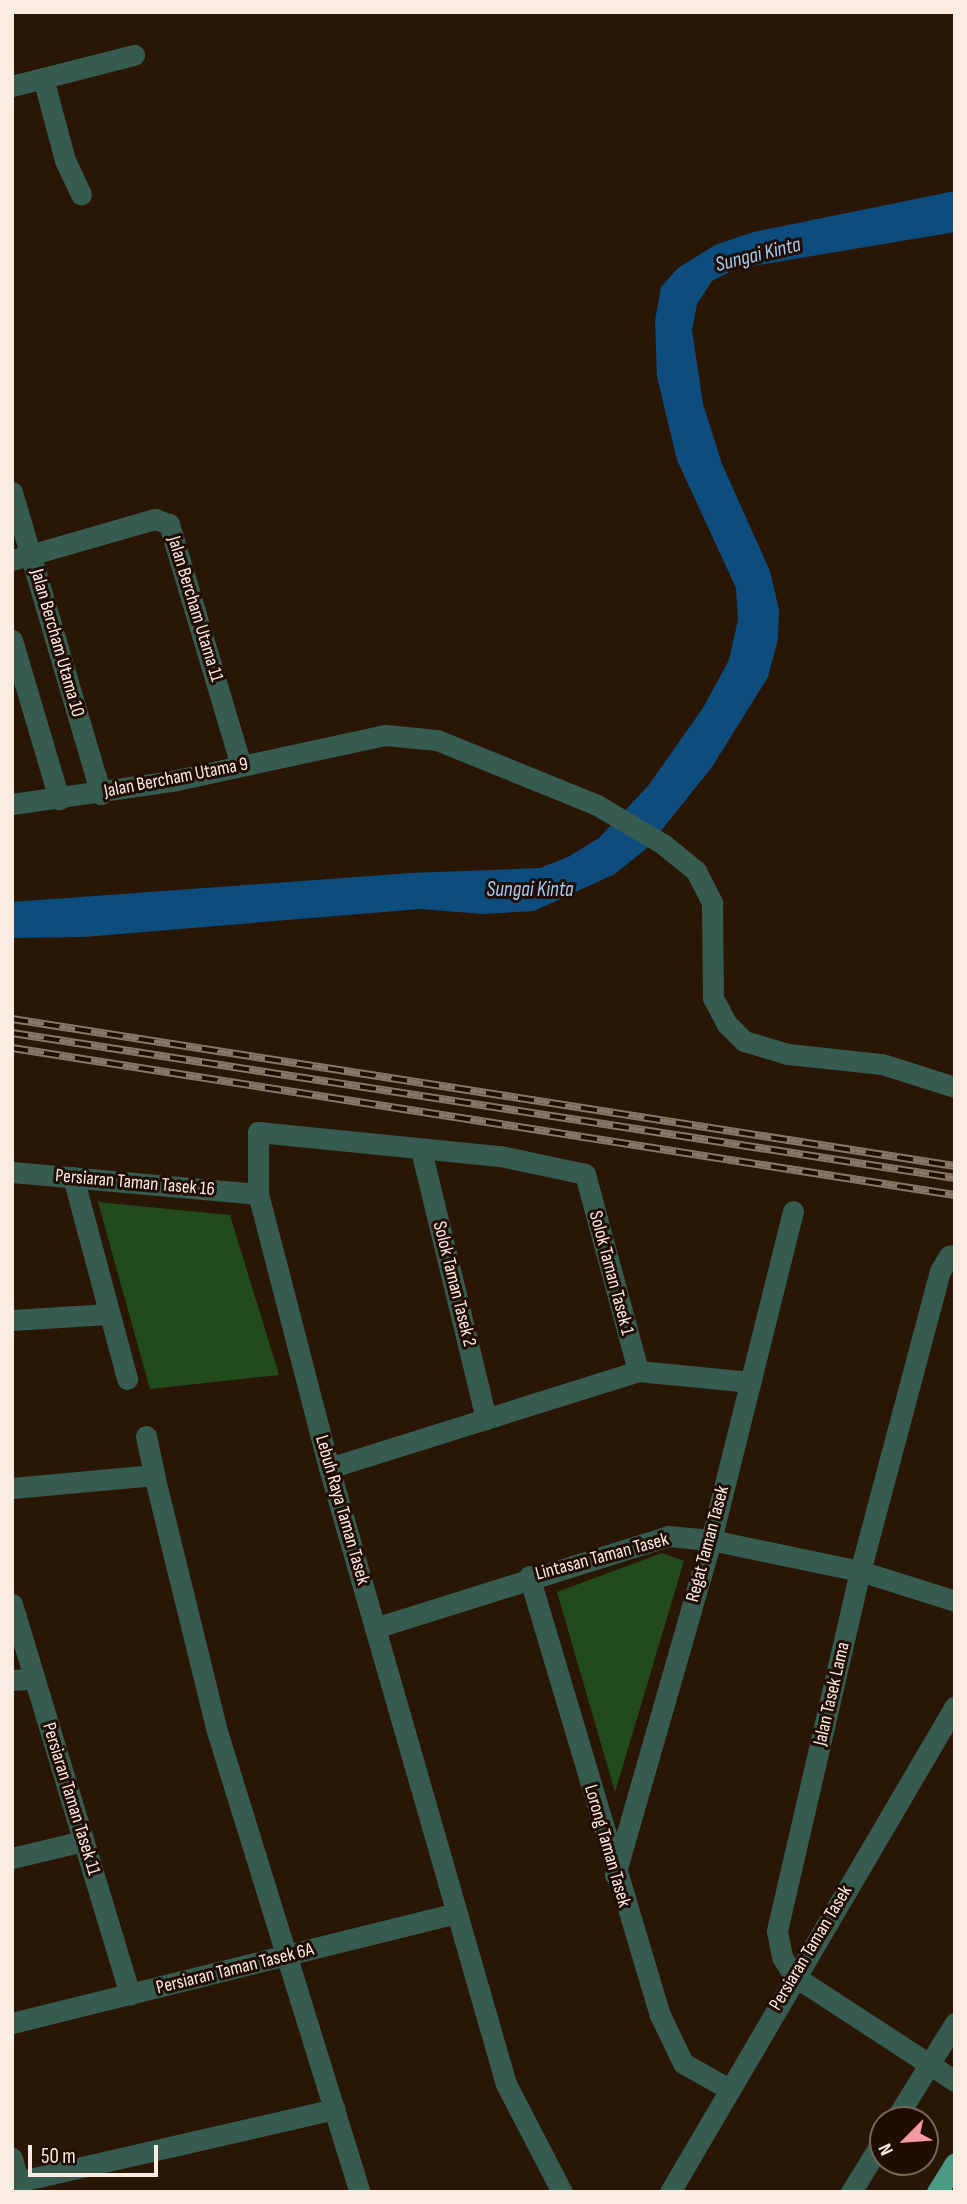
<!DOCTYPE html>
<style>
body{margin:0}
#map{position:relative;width:967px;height:2204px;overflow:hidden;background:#2a1605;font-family:"Sofia Sans Condensed",sans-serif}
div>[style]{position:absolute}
.green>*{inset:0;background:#224b1d}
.water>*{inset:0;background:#0d4d7d}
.minor>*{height:21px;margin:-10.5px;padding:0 10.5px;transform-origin:10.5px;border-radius:10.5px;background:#365b50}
.major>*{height:21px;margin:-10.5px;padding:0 10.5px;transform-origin:10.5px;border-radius:10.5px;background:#4a9a85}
.rail>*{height:8px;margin-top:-4px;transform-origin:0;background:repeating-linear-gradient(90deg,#200c00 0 16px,#887768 0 32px);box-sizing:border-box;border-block:2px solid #887768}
span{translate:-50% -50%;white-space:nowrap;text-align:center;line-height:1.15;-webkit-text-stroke:6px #200c00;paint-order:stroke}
.street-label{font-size:19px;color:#fbece1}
.water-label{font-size:21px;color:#9fcdf9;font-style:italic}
.frame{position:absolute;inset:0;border:14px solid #fbece1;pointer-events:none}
.north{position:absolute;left:869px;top:2106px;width:70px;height:70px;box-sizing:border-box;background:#200c00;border:2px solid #78665a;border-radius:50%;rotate:245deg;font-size:19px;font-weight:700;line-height:28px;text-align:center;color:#fbece1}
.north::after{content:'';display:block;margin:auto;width:24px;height:32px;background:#f49aa0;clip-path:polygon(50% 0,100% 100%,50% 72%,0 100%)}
.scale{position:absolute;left:28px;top:2145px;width:130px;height:32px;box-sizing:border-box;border:4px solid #fbece1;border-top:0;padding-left:9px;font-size:21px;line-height:24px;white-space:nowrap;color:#fbece1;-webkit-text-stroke:5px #200c00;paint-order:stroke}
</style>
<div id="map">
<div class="green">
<i style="clip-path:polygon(98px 1202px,230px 1215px,279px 1375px,150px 1389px)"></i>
<i style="clip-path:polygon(662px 1553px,684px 1561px,615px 1792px,557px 1592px)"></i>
</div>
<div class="water">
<i style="clip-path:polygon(955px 191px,955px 232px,735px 269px,712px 281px,697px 304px,692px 330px,703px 404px,722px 464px,770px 571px,779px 610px,778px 639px,768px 677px,712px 767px,648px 847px,615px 874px,534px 911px,483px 914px,420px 909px,84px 937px,12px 938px,12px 902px,411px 873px,540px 868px,568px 857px,599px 838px,648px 786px,703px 708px,729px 660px,738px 620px,736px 588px,677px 460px,657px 377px,655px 321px,661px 287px,678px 268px,715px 245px,753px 232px)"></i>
</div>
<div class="minor">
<i style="left:43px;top:78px;width:85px;rotate:75deg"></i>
<i style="left:65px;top:160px;width:38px;rotate:65deg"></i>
<i style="left:12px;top:86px;width:126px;rotate:-14.3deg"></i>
<i style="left:12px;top:492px;width:315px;rotate:73.6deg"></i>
<i style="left:12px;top:560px;width:149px;rotate:-16deg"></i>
<i style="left:155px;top:519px;width:15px;rotate:20deg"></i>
<i style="left:169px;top:524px;width:252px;rotate:73.4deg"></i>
<i style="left:12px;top:640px;width:166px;rotate:73.5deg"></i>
<i style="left:12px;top:804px;width:162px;rotate:-8.2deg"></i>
<i style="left:172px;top:781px;width:218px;rotate:-12.2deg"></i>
<i style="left:385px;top:735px;width:52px;rotate:5.5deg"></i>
<i style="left:437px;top:740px;width:173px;rotate:22.1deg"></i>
<i style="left:597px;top:805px;width:77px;rotate:30.6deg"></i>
<i style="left:663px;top:844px;width:43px;rotate:39.3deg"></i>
<i style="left:696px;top:871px;width:36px;rotate:63deg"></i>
<i style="left:712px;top:903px;width:95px;rotate:89.4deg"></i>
<i style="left:713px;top:998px;width:30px;rotate:62deg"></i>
<i style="left:727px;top:1024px;width:24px;rotate:45deg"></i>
<i style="left:744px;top:1041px;width:46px;rotate:16.5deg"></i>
<i style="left:788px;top:1054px;width:95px;rotate:6.1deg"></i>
<i style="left:882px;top:1064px;width:77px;rotate:17.5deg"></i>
<i style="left:421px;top:1150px;width:277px;rotate:76.4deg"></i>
<i style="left:12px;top:1172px;width:247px;rotate:5.1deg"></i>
<i style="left:73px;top:1177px;width:209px;rotate:75deg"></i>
<i style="left:955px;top:1255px;width:6px;rotate:171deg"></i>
<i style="left:949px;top:1256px;width:17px;rotate:121deg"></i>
<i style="left:940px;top:1271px;width:310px;rotate:104.9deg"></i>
<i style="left:860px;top:1571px;width:369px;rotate:103deg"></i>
<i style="left:777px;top:1931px;width:26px;rotate:79deg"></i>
<i style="left:782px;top:1957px;width:22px;rotate:58deg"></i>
<i style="left:794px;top:1976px;width:192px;rotate:33.1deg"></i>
<i style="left:12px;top:1320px;width:97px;rotate:-3.5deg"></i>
<i style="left:146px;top:1436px;width:40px;rotate:78deg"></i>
<i style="left:329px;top:1468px;width:324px;rotate:-17.4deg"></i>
<i style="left:638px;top:1371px;width:113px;rotate:5.6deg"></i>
<i style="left:12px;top:1488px;width:143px;rotate:-5.2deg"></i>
<i style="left:154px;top:1475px;width:260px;rotate:76.2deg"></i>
<i style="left:216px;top:1728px;width:486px;rotate:72.8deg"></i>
<i style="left:529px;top:1576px;width:458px;rotate:73.4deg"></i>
<i style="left:660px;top:2015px;width:53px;rotate:64.4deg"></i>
<i style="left:683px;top:2063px;width:51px;rotate:29.6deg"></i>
<i style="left:12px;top:1604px;width:408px;rotate:73.2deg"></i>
<i style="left:375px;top:1628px;width:307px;rotate:-17.4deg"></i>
<i style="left:668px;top:1536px;width:43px;rotate:5.3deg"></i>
<i style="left:711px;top:1540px;width:152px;rotate:11.8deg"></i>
<i style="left:860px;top:1571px;width:100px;rotate:17.5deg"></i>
<i style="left:12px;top:1680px;width:22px;rotate:-3deg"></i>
<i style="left:12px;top:1858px;width:73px;rotate:-13.5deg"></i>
<i style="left:615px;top:1875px;width:348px;rotate:-74deg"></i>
<i style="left:711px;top:1540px;width:339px;rotate:-76deg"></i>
<i style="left:12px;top:2023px;width:458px;rotate:-13.9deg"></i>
<i style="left:895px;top:2120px;width:114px;rotate:-58.3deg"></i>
<i style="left:12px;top:2158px;width:35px;rotate:75deg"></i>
<i style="left:12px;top:2183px;width:331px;rotate:-12.9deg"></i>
<i style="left:562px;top:2192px;width:122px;rotate:-117.4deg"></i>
<i style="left:506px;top:2084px;width:641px;rotate:-106.03deg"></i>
<i style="left:329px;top:1468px;width:283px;rotate:-104.5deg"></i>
<i style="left:258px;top:1194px;width:62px;rotate:-90deg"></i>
<i style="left:258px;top:1132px;width:243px;rotate:5.7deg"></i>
<i style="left:500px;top:1156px;width:87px;rotate:12deg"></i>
<i style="left:585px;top:1174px;width:204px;rotate:74.9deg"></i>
<i style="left:670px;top:2192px;width:563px;rotate:-59.61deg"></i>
<i style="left:851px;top:2192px;width:61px;rotate:-58.4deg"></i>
</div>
<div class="major">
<i style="left:937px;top:2192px;width:34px;rotate:-58deg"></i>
</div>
<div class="rail">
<i style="left:12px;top:1019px;width:954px;rotate:8.86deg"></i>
<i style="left:12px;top:1033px;width:954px;rotate:8.74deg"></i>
<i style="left:12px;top:1048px;width:954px;rotate:8.86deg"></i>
</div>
<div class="street-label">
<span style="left:195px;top:609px;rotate:73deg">Jalan Bercham Utama 11</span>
<span style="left:57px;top:643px;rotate:74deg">Jalan Bercham Utama 10</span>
<span style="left:176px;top:778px;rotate:-11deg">Jalan Bercham Utama 9</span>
<span style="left:135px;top:1183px;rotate:5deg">Persiaran Taman Tasek 16</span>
<span style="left:611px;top:1273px;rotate:75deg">Solok Taman Tasek 1</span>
<span style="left:454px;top:1284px;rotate:76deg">Solok Taman Tasek 2</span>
<span style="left:342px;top:1510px;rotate:74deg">Lebuh Raya Taman Tasek</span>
<span style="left:708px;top:1544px;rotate:-75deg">Regat Taman Tasek</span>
<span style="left:602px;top:1557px;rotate:-15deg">Lintasan Taman Tasek</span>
<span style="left:832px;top:1694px;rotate:-77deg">Jalan Tasek Lama</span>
<span style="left:71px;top:1799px;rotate:73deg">Persiaran Taman Tasek 11</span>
<span style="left:607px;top:1846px;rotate:74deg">Lorong Taman Tasek</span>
<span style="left:811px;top:1948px;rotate:-59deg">Persiaran Taman Tasek</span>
<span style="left:235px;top:1969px;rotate:-14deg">Persiaran Taman Tasek 6A</span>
</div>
<div class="water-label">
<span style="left:758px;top:255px;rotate:-14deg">Sungai Kinta</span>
<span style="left:530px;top:890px">Sungai Kinta</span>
</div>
<div class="frame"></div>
<div class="north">N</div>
<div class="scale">50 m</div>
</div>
